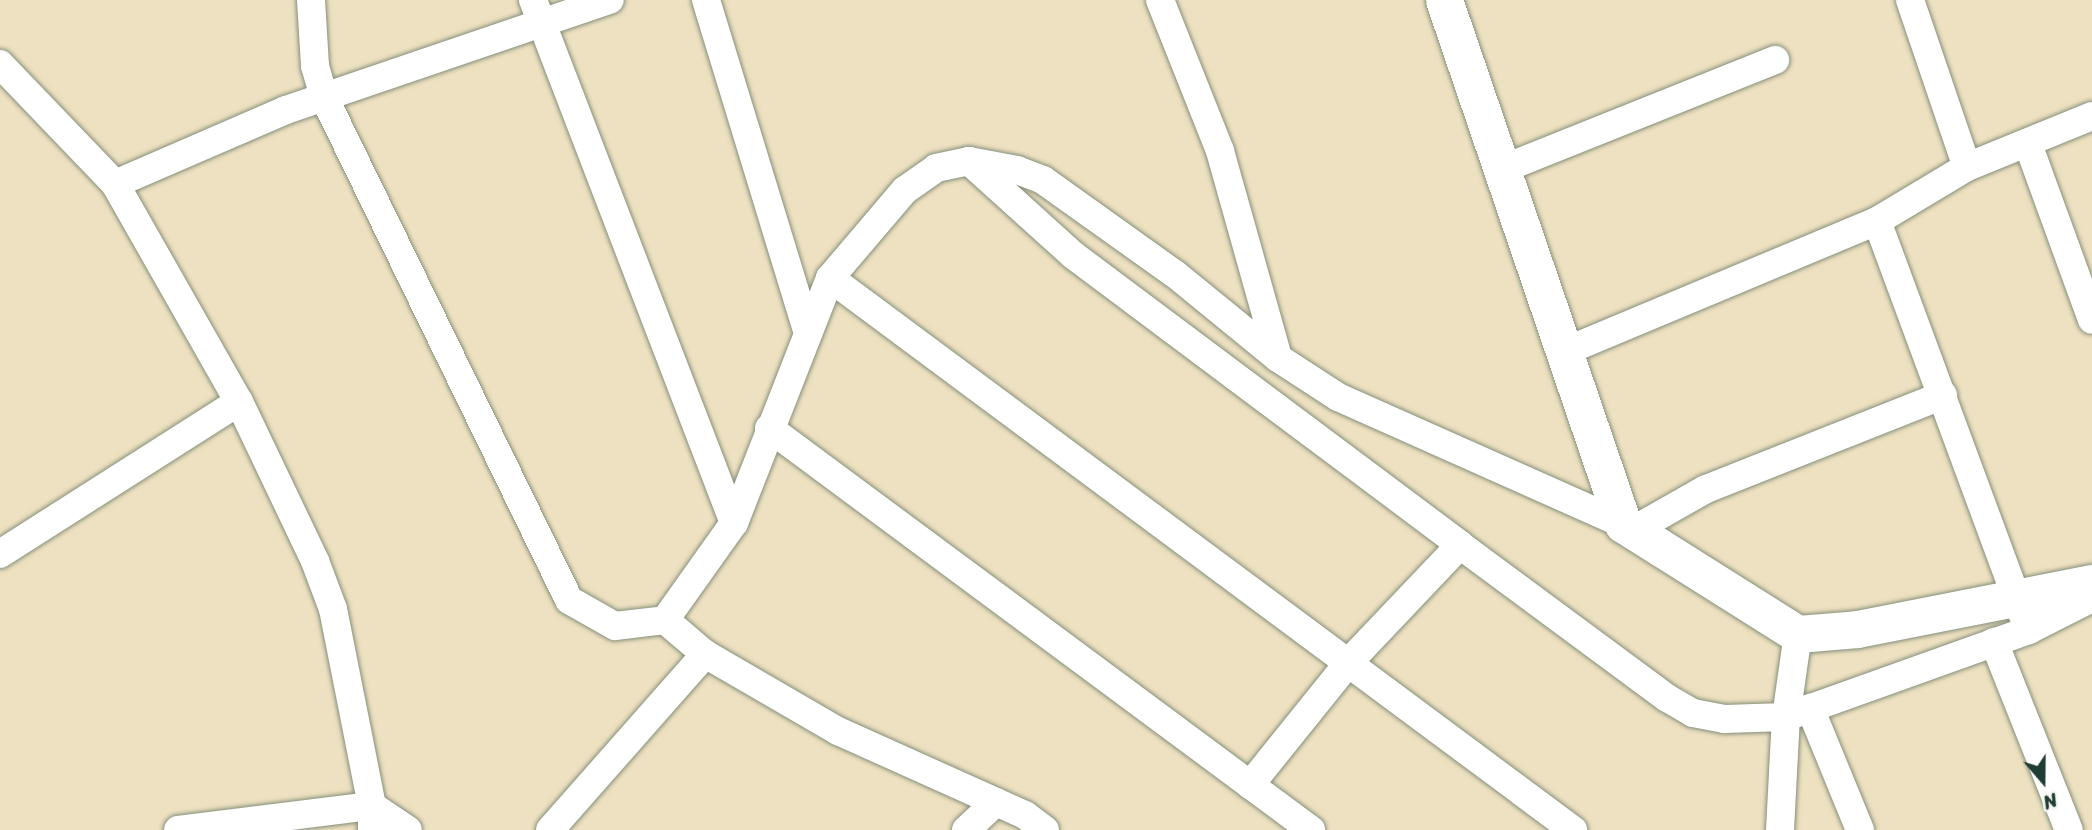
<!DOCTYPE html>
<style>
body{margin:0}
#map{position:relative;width:2092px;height:830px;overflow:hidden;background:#ede1c1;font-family:Sriracha,sans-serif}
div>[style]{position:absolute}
.roads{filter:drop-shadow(0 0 2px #868f7a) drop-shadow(0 0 2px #868f7a)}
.minor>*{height:28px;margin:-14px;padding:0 14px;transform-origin:14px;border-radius:14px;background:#fff}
.tertiary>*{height:37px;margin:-18.5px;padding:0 18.5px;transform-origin:18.5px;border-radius:18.5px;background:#fff}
span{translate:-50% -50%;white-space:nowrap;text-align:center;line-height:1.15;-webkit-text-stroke:5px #f6f6f2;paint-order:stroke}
.north{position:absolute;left:2008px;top:746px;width:70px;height:70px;-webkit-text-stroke:5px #f6f6f2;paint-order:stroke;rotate:160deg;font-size:19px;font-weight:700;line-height:28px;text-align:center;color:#1f3d34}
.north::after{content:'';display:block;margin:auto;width:24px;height:32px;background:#1f3d34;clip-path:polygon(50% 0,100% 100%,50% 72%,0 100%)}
</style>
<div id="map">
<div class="roads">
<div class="minor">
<i style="left:311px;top:0;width:66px;rotate:86.5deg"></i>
<i style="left:315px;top:66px;width:32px;rotate:74deg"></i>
<i style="left:324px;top:97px;width:559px;rotate:64.03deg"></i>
<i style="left:569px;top:600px;width:53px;rotate:29.5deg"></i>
<i style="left:615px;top:626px;width:50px;rotate:-6.8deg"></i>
<i style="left:665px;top:620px;width:119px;rotate:-54.6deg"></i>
<i style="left:734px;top:523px;width:263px;rotate:-68.6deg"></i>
<i style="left:830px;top:278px;width:116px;rotate:-49.6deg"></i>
<i style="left:905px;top:190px;width:38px;rotate:-35deg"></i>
<i style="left:936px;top:168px;width:34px;rotate:-12deg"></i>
<i style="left:969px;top:161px;width:49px;rotate:10.6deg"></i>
<i style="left:1017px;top:170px;width:28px;rotate:21deg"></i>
<i style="left:1043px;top:180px;width:162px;rotate:35.5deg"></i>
<i style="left:1175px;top:274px;width:133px;rotate:39.2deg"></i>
<i style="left:1278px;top:358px;width:72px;rotate:33deg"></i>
<i style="left:1338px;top:397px;width:312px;rotate:24deg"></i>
<i style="left:533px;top:0;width:560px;rotate:68.98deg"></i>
<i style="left:706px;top:0;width:346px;rotate:73deg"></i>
<i style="left:1160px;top:0;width:162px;rotate:68.3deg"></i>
<i style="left:1220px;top:151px;width:215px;rotate:74.3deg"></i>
<i style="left:1910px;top:0;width:176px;rotate:71.2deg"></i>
<i style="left:0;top:64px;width:166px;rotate:46.2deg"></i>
<i style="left:2028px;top:144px;width:187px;rotate:70deg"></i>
<i style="left:969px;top:161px;width:140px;rotate:42.1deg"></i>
<i style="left:1073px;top:255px;width:484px;rotate:36.8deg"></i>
<i style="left:1505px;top:168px;width:291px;rotate:-21.8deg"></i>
<i style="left:1877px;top:221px;width:420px;rotate:69.7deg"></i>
<i style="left:830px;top:278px;width:926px;rotate:36.61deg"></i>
<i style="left:1566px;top:351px;width:337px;rotate:-22.7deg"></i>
<i style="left:1877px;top:221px;width:105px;rotate:-31deg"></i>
<i style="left:1967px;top:167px;width:135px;rotate:-22.2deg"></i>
<i style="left:769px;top:428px;width:675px;rotate:36.56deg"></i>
<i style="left:1632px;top:531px;width:85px;rotate:-29.6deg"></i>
<i style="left:1706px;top:489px;width:255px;rotate:-21.6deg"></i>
<i style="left:0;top:554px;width:283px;rotate:-32.5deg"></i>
<i style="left:665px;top:620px;width:52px;rotate:40.4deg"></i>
<i style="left:1994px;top:642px;width:202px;rotate:68.3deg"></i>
<i style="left:1810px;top:708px;width:132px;rotate:67.7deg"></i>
<i style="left:1250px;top:785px;width:156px;rotate:-51.2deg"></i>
<i style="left:1348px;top:663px;width:163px;rotate:-46.5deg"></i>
<i style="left:1460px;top:545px;width:257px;rotate:36.5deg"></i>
<i style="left:1667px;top:698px;width:30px;rotate:30deg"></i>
<i style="left:1693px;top:713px;width:32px;rotate:11deg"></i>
<i style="left:1724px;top:719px;width:62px;rotate:-1.8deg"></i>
<i style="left:1786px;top:717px;width:258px;rotate:-19.7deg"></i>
<i style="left:2029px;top:630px;width:71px;rotate:-26.9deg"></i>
<i style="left:178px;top:830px;width:195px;rotate:-7.1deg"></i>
<i style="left:372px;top:806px;width:43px;rotate:33.7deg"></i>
<i style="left:372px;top:830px;width:24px;rotate:-90deg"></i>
<i style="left:372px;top:806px;width:201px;rotate:-101.2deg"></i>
<i style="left:333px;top:609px;width:51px;rotate:-110.6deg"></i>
<i style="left:315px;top:561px;width:176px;rotate:-115.5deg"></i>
<i style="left:239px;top:402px;width:251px;rotate:-119.6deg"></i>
<i style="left:115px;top:184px;width:186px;rotate:-23.4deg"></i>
<i style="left:286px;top:110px;width:342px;rotate:-18.8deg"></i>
<i style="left:550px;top:830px;width:235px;rotate:-48.6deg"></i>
<i style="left:705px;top:654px;width:154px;rotate:30.1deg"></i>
<i style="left:838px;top:731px;width:205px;rotate:24.2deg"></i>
<i style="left:1025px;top:815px;width:25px;rotate:37deg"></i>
<i style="left:966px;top:830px;width:41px;rotate:-43deg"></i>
<i style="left:1780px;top:830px;width:113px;rotate:-87deg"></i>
<i style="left:1786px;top:717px;width:84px;rotate:-81.8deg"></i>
</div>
<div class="tertiary">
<i style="left:1444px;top:0;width:554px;rotate:71.14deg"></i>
<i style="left:1623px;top:524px;width:207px;rotate:32.2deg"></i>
<i style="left:1798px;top:634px;width:59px;rotate:-4.8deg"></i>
<i style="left:1857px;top:629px;width:239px;rotate:-11.1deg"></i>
</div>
</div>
<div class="north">N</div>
</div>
